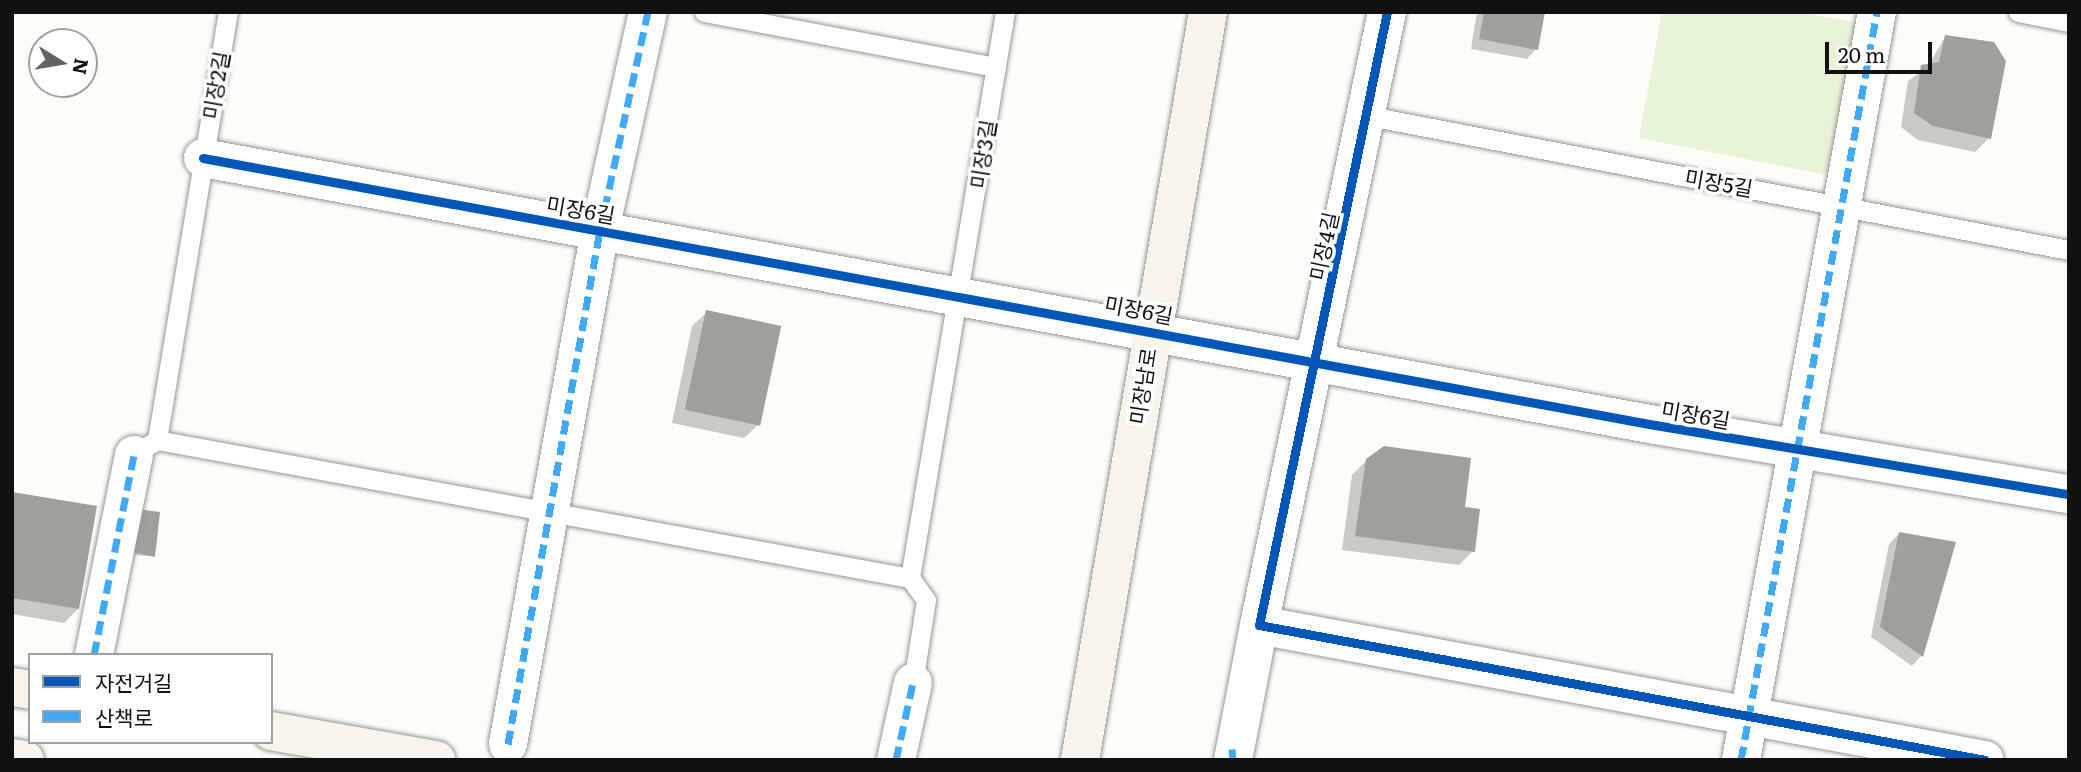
<!DOCTYPE html>
<meta charset="utf-8">
<style>
body{margin:0}
#map{position:relative;width:2081px;height:772px;overflow:hidden;background:#fdfcf7;font-family:Literata,"Noto Sans KR",serif}
div>[style]{position:absolute}
.green>*{inset:0;background:#e7f3d7}
.shadow>*{inset:0;background:#0003}
.building>*{inset:0;background:#a19f9c;transform-origin:0 0}
.roads{filter:drop-shadow(0 0 2px #979795) drop-shadow(0 0 2px #979795)}
.lane>*{height:19px;margin:-9.5px;padding:0 9.5px;transform-origin:9.5px;border-radius:9.5px;background:#fffffe}
.street>*{height:38px;margin:-19px;padding:0 19px;transform-origin:19px;border-radius:19px;background:#fffffe}
.secondary>*{height:38px;margin:-19px;padding:0 19px;transform-origin:19px;border-radius:19px;background:#f6f4eb}
.quiet>*{height:7px;margin-top:-3.5px;transform-origin:0;background:repeating-linear-gradient(90deg,#3fa9f5 0 14px,transparent 0 21px)}
.cycleway>*{height:9px;margin:-4.5px;padding:0 4.5px;transform-origin:4.5px;border-radius:4.5px;background:#0057b8}
span{translate:-50% -50%;white-space:nowrap;text-align:center;line-height:1.15;-webkit-text-stroke:7px #fff;paint-order:stroke}
.street-label{font-size:21px;color:#111}
.frame{position:absolute;inset:0;border:14px solid #111;pointer-events:none}
.legend{position:absolute;left:28px;top:653px;width:245px;height:91px;box-sizing:border-box;background:#fff;border:2px solid #a0a0a0;margin:0;padding:9px 12px;list-style:none;font-size:21px;color:#111}
.legend li{display:flex;align-items:center;gap:14px;height:35px}
.legend b{width:35px;border:2px solid #a0a0a0}
.north{position:absolute;left:28px;top:28px;width:70px;height:70px;box-sizing:border-box;background:#fff;border:2px solid #a0a0a0;border-radius:50%;rotate:101deg;font-size:19px;font-weight:700;line-height:28px;text-align:center;color:#111}
.north::after{content:'';display:block;margin:auto;width:24px;height:32px;background:#646362;clip-path:polygon(50% 0,100% 100%,50% 72%,0 100%)}
.scale{position:absolute;left:1825px;top:42px;width:107px;height:32px;box-sizing:border-box;border:4px solid #111;border-top:0;padding-left:9px;font-size:21px;line-height:24px;white-space:nowrap;color:#111;-webkit-text-stroke:5px #fff;paint-order:stroke}
</style>
<div id="map">
<div class="green">
<i style="clip-path:polygon(1662px 12px,1800px 12px,1857px 23px,1827px 175px,1639px 138px)"></i>
</div>
<div class="shadow">
<i style="clip-path:polygon(1477px 12px,1544px 12px,1536px 49px,1527px 59px,1471px 49px)"></i>
<i style="clip-path:polygon(1945px 37px,1989px 138px,1975px 152px,1918px 140px,1901px 127px,1908px 81px,1928px 66px)"></i>
<i style="clip-path:polygon(707px 312px,759px 424px,744px 438px,672px 423px,692px 326px)"></i>
<i style="clip-path:polygon(1367px 460px,1463px 509px,1473px 551px,1459px 565px,1342px 550px,1352px 475px)"></i>
<i style="clip-path:polygon(12px 494px,78px 609px,64px 623px,12px 614px)"></i>
<i style="clip-path:polygon(158px 513px,153px 556px,123px 555px)"></i>
<i style="clip-path:polygon(1899px 534px,1953px 543px,1921px 656px,1912px 666px,1871px 637px,1889px 544px)"></i>
</div>
<div class="building">
<i style="clip-path:polygon(1484px 12px,1545px 12px,1538px 50px,1479px 39px)"></i>
<i style="clip-path:polygon(1945px 35px,1994px 42px,2006px 61px,1991px 139px,1933px 126px,1914px 113px,1921px 65px,1939px 62px)"></i>
<i style="left:706px;top:310px;width:77px;height:102px;rotate:12deg"></i>
<i style="clip-path:polygon(1384px 446px,1471px 458px,1465px 507px,1480px 509px,1475px 552px,1355px 536px,1366px 459px)"></i>
<i style="clip-path:polygon(12px 492px,97px 506px,79px 609px,12px 598px)"></i>
<i style="clip-path:polygon(136px 509px,160px 512px,155px 557px,127px 551px)"></i>
<i style="clip-path:polygon(1899px 532px,1956px 542px,1923px 657px,1880px 627px)"></i>
</div>
<div class="roads">
<div class="lane">
<i style="left:704px;top:12px;width:297px;rotate:10.7deg"></i>
<i style="left:2018px;top:12px;width:52px;rotate:11.1deg"></i>
<i style="left:1369px;top:116px;width:713px;rotate:10.84deg"></i>
<i style="left:157px;top:440px;width:766px;rotate:10.39deg"></i>
<i style="left:149px;top:445px;width:9px;rotate:-32deg"></i>
<i style="left:157px;top:440px;width:434px;rotate:-80.6deg"></i>
<i style="left:913px;top:683px;width:84px;rotate:-81.1deg"></i>
<i style="left:926px;top:600px;width:27px;rotate:-126deg"></i>
<i style="left:910px;top:578px;width:574px;rotate:-80.47deg"></i>
</div>
<div class="street">
<i style="left:1387px;top:12px;width:626px;rotate:101.79deg"></i>
<i style="left:1259px;top:625px;width:738px;rotate:10.53deg"></i>
<i style="left:203px;top:158px;width:1476px;rotate:10.42deg"></i>
<i style="left:1655px;top:425px;width:420px;rotate:9.5deg"></i>
<i style="left:94px;top:655px;width:204px;rotate:-78.7deg"></i>
<i style="left:508px;top:744px;width:522px;rotate:-79.85deg"></i>
<i style="left:600px;top:230px;width:223px;rotate:-77.6deg"></i>
<i style="left:896px;top:760px;width:79px;rotate:-77.6deg"></i>
<i style="left:1233px;top:760px;width:137px;rotate:-79.1deg"></i>
<i style="left:1741px;top:760px;width:760px;rotate:-79.7deg"></i>
</div>
<div class="secondary">
<i style="left:12px;top:687px;width:18px;rotate:9deg"></i>
<i style="left:271px;top:731px;width:168px;rotate:10deg"></i>
<i style="left:12px;top:758px;width:13px;rotate:9deg"></i>
<i style="left:1080px;top:760px;width:759px;rotate:-80.29deg"></i>
</div>
</div>
<div class="quiet">
<i style="left:94px;top:655px;width:204px;rotate:-78.7deg"></i>
<i style="left:508px;top:744px;width:522px;rotate:-79.85deg"></i>
<i style="left:600px;top:230px;width:223px;rotate:-77.6deg"></i>
<i style="left:1232px;top:749px;width:11px;rotate:85deg"></i>
<i style="left:896px;top:760px;width:79px;rotate:-77.6deg"></i>
<i style="left:1741px;top:760px;width:760px;rotate:-79.7deg"></i>
</div>
<div class="cycleway">
<i style="left:1387px;top:12px;width:626px;rotate:101.79deg"></i>
<i style="left:1259px;top:625px;width:738px;rotate:10.53deg"></i>
<i style="left:203px;top:158px;width:1476px;rotate:10.42deg"></i>
<i style="left:1655px;top:425px;width:420px;rotate:9.5deg"></i>
</div>
<div class="street-label">
<span style="left:215px;top:85px;rotate:-80deg">미장2길</span>
<span style="left:982px;top:154px;rotate:-81deg">미장3길</span>
<span style="left:1719px;top:182px;rotate:10deg">미장5길</span>
<span style="left:581px;top:209px;rotate:10deg">미장6길</span>
<span style="left:1323px;top:246px;rotate:-78deg">미장4길</span>
<span style="left:1139px;top:309px;rotate:11deg">미장6길</span>
<span style="left:1142px;top:386px;rotate:-81deg">미장남로</span>
<span style="left:1696px;top:414px;rotate:10deg">미장6길</span>
</div>
<div class="frame"></div>
<ul class="legend">
<li><b style="height:9px;background:#0057b8"></b>자전거길</li>
<li><b style="height:9px;background:#3fa9f5"></b>산책로</li>
</ul>
<div class="north">N</div>
<div class="scale">20 m</div>
</div>
